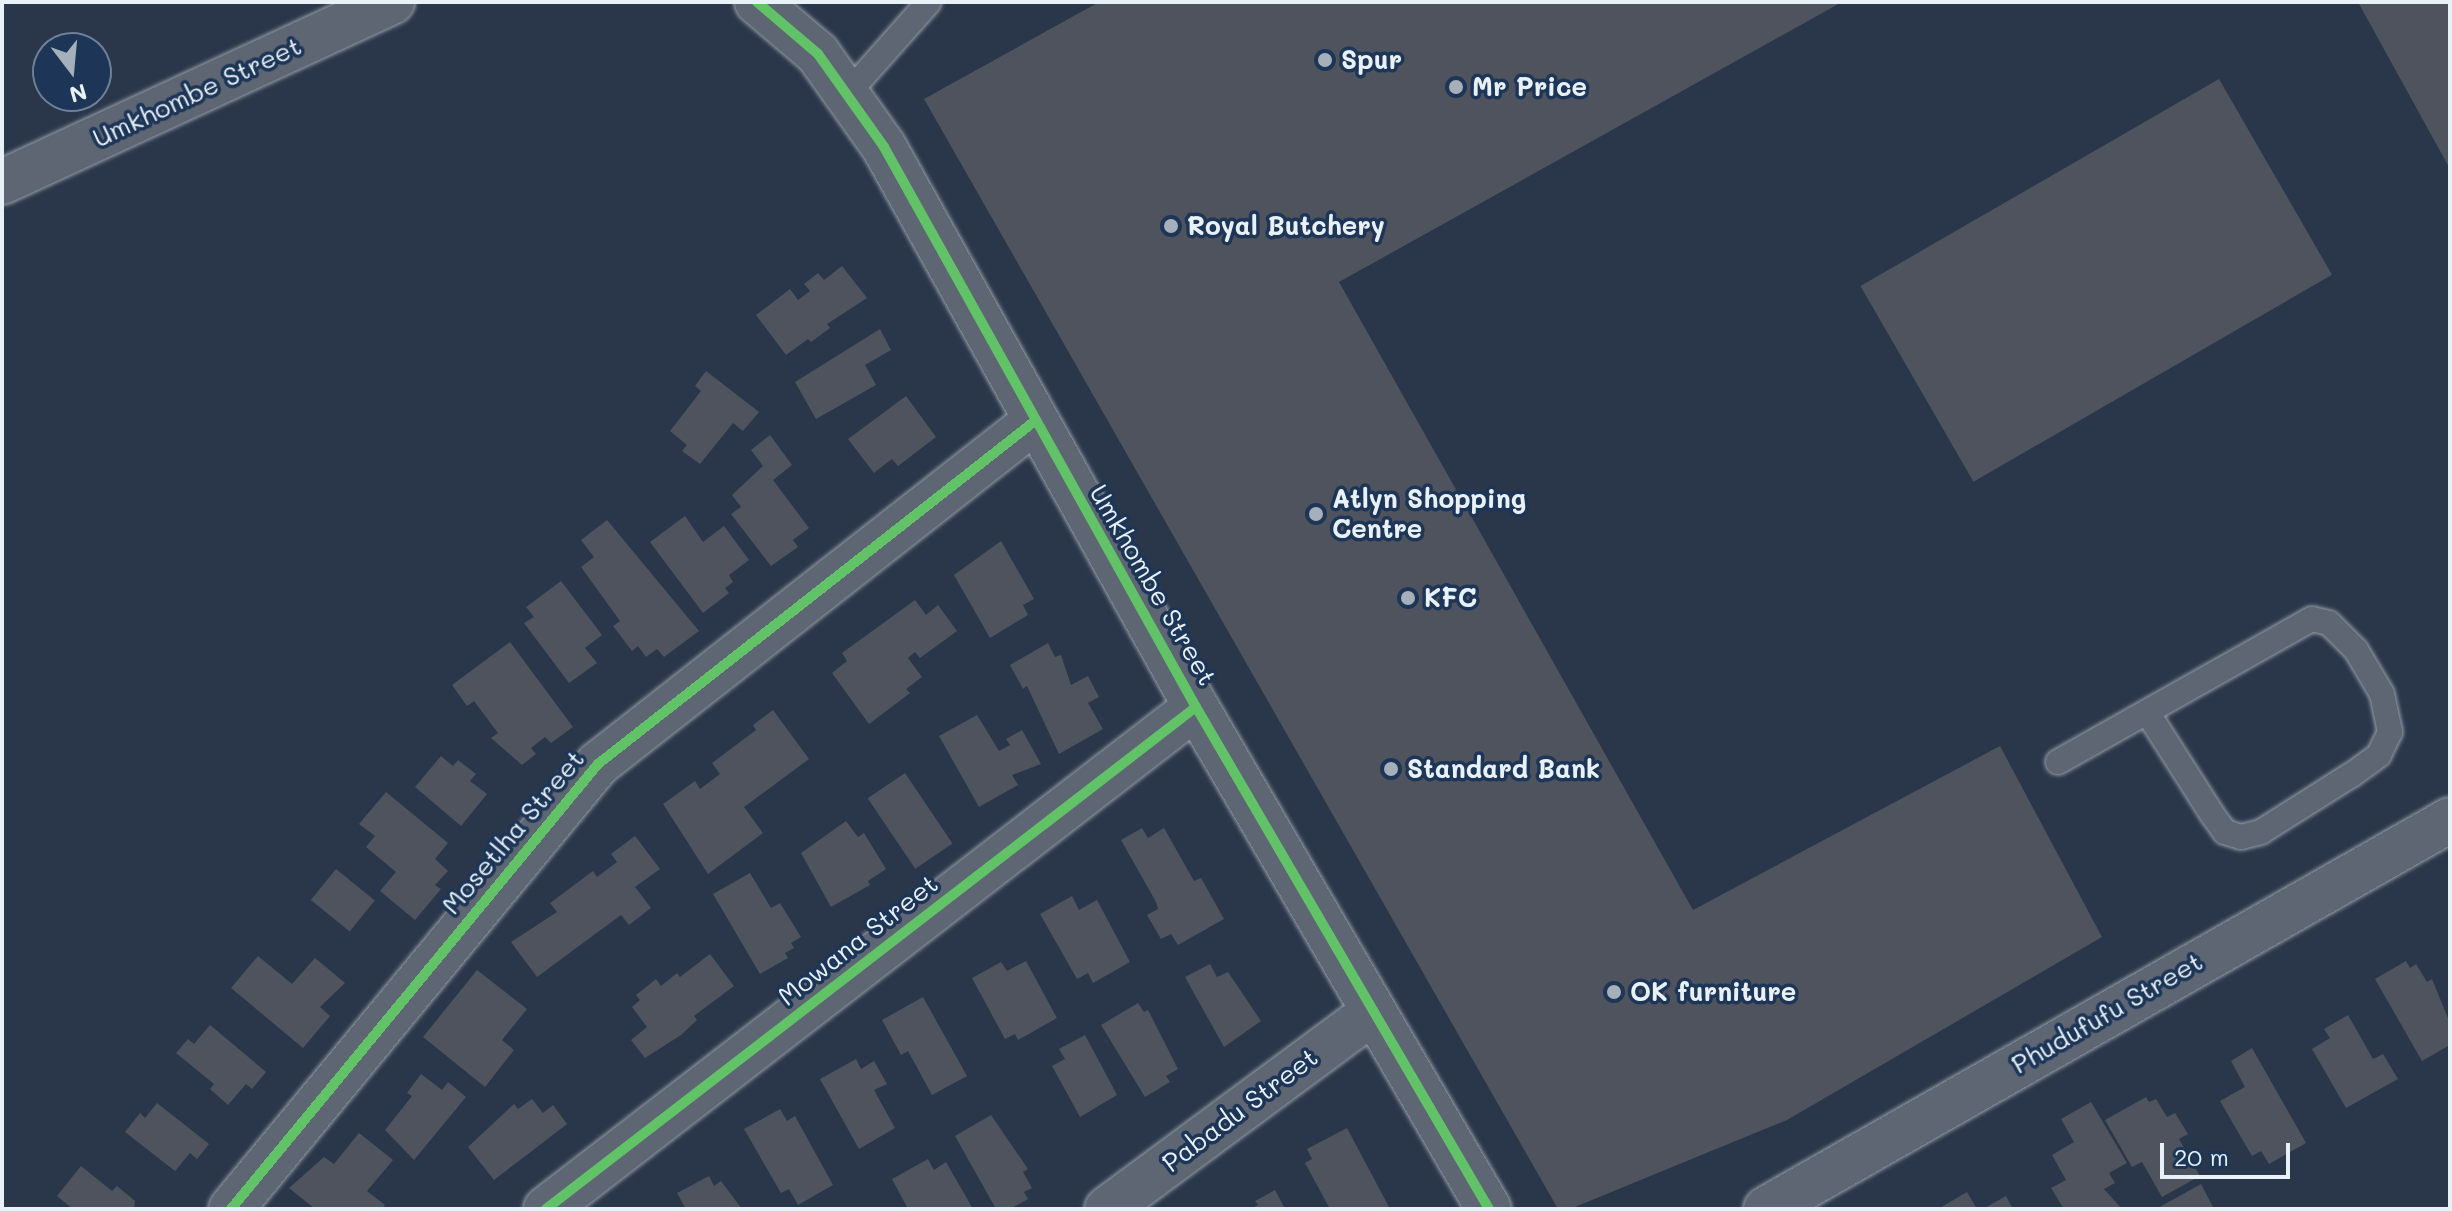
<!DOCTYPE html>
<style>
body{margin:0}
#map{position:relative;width:2452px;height:1211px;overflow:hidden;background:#2a374a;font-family:Mali,sans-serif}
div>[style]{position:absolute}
.building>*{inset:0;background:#4e535e;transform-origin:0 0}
.roads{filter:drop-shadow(0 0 2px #959da7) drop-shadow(0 0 2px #959da7)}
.lane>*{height:24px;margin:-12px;padding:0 12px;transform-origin:12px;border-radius:12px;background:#5d6672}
.street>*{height:44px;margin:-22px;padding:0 22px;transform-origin:22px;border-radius:22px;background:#5d6672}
.cycleway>*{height:10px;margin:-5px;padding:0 5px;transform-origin:5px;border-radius:5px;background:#61c268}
.dots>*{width:22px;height:22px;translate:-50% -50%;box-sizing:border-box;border:4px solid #1d3557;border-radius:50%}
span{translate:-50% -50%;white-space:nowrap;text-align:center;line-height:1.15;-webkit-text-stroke:7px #1d3557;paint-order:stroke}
.poi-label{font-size:26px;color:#e8f1f8;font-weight:700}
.left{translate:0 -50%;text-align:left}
.street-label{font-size:26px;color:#e8f1f8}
.frame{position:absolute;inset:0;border:4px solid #e8f1f8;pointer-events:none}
.north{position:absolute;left:32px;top:32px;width:80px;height:80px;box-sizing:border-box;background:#1d3557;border:2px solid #6e8097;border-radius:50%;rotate:164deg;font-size:22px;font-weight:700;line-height:32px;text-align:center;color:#e8f1f8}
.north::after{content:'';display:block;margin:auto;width:28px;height:36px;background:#a6b0bb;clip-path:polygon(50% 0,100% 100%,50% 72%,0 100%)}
.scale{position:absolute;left:2160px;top:1143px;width:130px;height:36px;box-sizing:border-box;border:4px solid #e8f1f8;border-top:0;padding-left:10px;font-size:24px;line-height:28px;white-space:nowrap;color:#e8f1f8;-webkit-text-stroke:6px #1d3557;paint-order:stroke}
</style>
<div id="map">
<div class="building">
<i style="clip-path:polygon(1099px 2px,1842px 2px,1339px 282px,1693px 910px,2000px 746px,2102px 937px,1787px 1120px,1570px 1209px,1558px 1209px,924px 99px)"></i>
<i style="clip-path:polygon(2358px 2px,2450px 2px,2450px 169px)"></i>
<i style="left:2219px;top:79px;width:226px;height:414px;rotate:60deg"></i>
<i style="clip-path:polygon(842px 266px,867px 298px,827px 324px,830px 328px,811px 342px,808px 339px,786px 355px,756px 315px,790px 289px,798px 300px,810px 291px,804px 284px,818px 273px,824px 280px)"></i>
<i style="clip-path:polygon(880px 329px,891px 350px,865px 365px,876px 385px,816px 419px,795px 382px)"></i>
<i style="clip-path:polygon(706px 371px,759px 412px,743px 431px,733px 423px,700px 464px,682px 451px,687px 445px,670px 431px,701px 391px,695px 386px)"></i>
<i style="clip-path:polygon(906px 396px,936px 437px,898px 466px,892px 459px,874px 473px,848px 439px)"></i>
<i style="clip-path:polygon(770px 435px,792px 465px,773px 480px,809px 528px,793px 540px,798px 547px,771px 566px,731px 514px,741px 507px,732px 495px,763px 466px,751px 450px)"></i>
<i style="clip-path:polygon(685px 516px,703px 542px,724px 526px,749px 560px,729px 575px,733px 582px,725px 588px,729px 593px,703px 613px,650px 542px)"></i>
<i style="clip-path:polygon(607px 520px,699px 631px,664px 657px,657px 649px,646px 657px,638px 646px,632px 651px,613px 626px,620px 621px,581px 567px,594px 557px,581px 540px)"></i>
<i style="clip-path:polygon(1001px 541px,1034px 599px,1023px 605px,1028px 615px,990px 638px,954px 575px)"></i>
<i style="clip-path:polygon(561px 581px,602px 635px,585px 648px,597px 663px,569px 683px,524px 623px,534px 617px,526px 607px)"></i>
<i style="clip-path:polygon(915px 600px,926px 615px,938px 605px,957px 631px,920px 658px,915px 652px,908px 658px,922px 677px,906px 689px,910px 693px,869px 724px,832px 673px,847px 661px,842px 653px)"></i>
<i style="clip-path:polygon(510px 642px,573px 727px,551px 743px,545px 737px,531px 748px,536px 754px,522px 765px,491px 738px,498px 733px,474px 701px,467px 706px,452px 685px)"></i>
<i style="clip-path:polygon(1048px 643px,1055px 657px,1061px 655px,1071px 685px,1088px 676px,1099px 697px,1088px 703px,1103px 729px,1059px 754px,1027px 686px,1023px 689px,1010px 665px)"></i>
<i style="clip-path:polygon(773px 710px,809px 759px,744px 807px,763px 833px,708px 874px,663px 804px,695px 781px,700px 789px,720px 774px,712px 763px,756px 730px,753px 725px)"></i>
<i style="clip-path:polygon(977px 715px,999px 751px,1010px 745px,1006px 739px,1022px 730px,1041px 764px,1012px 775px,1018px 785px,979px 807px,939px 736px)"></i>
<i style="clip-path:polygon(441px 756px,453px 766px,458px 760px,476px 774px,470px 781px,487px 794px,461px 826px,415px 787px)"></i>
<i style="left:905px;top:773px;width:85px;height:45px;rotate:56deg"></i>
<i style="clip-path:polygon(386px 792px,448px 843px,435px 859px,448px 871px,435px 885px,441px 889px,415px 920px,380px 891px,396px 872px,366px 847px,375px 836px,359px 824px)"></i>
<i style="clip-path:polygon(846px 821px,858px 837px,864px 833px,886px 869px,868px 881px,870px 885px,831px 907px,801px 853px)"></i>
<i style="clip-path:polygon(1142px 828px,1148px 838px,1164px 828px,1194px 881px,1201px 878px,1224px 919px,1178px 945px,1171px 934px,1161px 939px,1147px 915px,1158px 909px,1156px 902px,1121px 840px)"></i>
<i style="clip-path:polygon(635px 836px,660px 869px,635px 887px,651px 908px,629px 925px,621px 915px,537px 977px,511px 942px,557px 912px,550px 903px,593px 871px,597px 877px,617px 862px,611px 854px)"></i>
<i style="left:336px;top:869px;width:50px;height:40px;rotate:39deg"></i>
<i style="clip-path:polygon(750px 873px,771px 908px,780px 903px,801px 937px,791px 943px,794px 948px,785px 953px,788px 958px,760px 974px,713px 894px)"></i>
<i style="clip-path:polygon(1072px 896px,1079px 910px,1097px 900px,1130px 962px,1093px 983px,1088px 973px,1077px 979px,1040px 914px)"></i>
<i style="clip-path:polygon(710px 954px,734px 986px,694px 1016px,697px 1020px,681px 1035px,645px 1058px,631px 1040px,647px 1027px,632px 1007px,640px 1000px,636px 995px,656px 979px,661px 986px,677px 973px,680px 977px)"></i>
<i style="clip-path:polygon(258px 956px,292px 984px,315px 958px,345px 983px,320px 1007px,330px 1016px,303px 1048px,231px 988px)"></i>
<i style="clip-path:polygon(1026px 961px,1057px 1018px,1018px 1040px,1015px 1034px,1005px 1039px,972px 978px,1001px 962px,1007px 971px)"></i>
<i style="clip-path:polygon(2406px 961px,2410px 968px,2416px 964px,2427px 982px,2432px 979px,2450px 1023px,2450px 1045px,2422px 1061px,2375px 979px)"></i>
<i style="clip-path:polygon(1210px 964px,1217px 977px,1228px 972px,1261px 1021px,1224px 1047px,1185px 977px)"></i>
<i style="clip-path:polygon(477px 970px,527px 1009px,502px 1040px,514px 1050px,485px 1087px,423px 1037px)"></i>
<i style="clip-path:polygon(923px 997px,967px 1076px,932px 1095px,908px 1051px,901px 1055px,882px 1020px)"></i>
<i style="clip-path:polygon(1138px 1003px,1144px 1012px,1148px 1010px,1178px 1069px,1166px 1076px,1170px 1082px,1145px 1097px,1101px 1025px)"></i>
<i style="clip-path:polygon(2348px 1015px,2373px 1059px,2383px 1054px,2398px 1079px,2346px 1108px,2312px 1049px,2330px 1038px,2324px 1029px)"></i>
<i style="clip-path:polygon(210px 1025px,266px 1072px,252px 1089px,246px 1084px,228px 1105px,210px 1089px,214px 1084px,176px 1053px,188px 1039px,194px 1044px)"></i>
<i style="clip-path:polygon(1085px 1035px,1117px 1095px,1080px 1117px,1052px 1066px,1065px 1059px,1059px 1049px)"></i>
<i style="clip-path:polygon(2252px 1048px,2306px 1143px,2269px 1164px,2261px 1151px,2252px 1156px,2220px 1101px,2245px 1087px,2231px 1061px)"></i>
<i style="clip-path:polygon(856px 1059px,861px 1069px,874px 1061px,887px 1084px,874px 1090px,895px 1128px,859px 1149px,820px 1079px)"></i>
<i style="clip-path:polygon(421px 1074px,442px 1090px,448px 1082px,466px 1097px,414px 1160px,385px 1130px,412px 1096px,407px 1093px)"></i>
<i style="clip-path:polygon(2146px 1097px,2149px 1102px,2156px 1099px,2167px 1117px,2175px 1113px,2188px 1134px,2179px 1139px,2200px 1176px,2162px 1197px,2142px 1162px,2132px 1167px,2105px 1120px)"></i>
<i style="clip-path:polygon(532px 1099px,543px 1113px,553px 1105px,567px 1124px,494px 1180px,468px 1147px,514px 1104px,518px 1109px)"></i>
<i style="clip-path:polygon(2091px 1102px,2127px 1163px,2109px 1173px,2115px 1183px,2104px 1189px,2122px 1209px,2064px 1209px,2051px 1188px,2066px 1180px,2052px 1155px,2074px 1142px,2061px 1119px)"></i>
<i style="clip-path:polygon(157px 1103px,209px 1144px,197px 1159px,190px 1153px,175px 1171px,125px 1132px,140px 1113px,145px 1118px)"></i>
<i style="clip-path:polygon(780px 1109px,787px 1121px,795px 1116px,833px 1185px,798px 1205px,789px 1189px,781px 1193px,744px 1129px)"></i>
<i style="clip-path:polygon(991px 1115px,1028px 1169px,1023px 1172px,1032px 1188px,1024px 1192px,1028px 1199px,1010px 1209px,996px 1209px,955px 1136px)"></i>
<i style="clip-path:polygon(1347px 1128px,1390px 1209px,1330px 1209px,1305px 1163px,1312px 1159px,1307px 1149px)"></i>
<i style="clip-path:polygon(359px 1133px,393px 1160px,367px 1191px,385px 1205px,382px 1209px,315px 1209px,289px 1188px,324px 1157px,334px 1164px)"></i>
<i style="clip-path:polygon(928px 1159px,934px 1170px,946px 1162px,973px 1209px,908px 1209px,892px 1179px)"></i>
<i style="clip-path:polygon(81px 1166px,112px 1191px,117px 1186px,135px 1201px,134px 1209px,73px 1209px,57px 1196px)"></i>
<i style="clip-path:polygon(709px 1176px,714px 1186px,721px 1181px,742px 1209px,686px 1209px,677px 1193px)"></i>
<i style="clip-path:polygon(2201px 1184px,2214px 1209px,2156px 1209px)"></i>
<i style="clip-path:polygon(1275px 1190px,1285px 1209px,1250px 1209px,1258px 1205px,1255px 1201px)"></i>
<i style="clip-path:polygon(1967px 1192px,1977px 1209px,1938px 1209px)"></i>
<i style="clip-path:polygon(2006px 1196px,2013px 1209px,1983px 1209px)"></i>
</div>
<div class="roads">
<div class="lane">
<i style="left:849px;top:92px;width:120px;rotate:-48.4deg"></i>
<i style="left:2058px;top:762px;width:291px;rotate:-29.4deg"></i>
<i style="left:2312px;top:619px;width:17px;rotate:13deg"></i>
<i style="left:2329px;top:623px;width:38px;rotate:45deg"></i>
<i style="left:2356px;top:650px;width:51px;rotate:59.4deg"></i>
<i style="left:2382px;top:694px;width:39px;rotate:78deg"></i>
<i style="left:2390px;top:732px;width:25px;rotate:116deg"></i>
<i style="left:2379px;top:755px;width:34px;rotate:144deg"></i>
<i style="left:2351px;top:775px;width:107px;rotate:147.7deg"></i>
<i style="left:2261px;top:832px;width:21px;rotate:166deg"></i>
<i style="left:2241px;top:837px;width:17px;rotate:-163deg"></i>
<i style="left:2225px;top:832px;width:22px;rotate:-126deg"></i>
<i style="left:2212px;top:814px;width:121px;rotate:-122.5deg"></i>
</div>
<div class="street">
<i style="left:757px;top:2px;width:80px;rotate:40.4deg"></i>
<i style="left:818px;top:54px;width:114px;rotate:54.6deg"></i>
<i style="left:884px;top:147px;width:641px;rotate:60.88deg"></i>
<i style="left:1196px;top:707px;width:581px;rotate:59.73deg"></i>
<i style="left:2px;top:182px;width:430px;rotate:-24.8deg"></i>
<i style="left:231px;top:1209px;width:577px;rotate:-50.49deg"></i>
<i style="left:598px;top:764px;width:556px;rotate:-38.13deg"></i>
<i style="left:546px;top:1209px;width:821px;rotate:-37.68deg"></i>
<i style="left:1107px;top:1209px;width:331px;rotate:-36.5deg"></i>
<i style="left:1766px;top:1209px;width:787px;rotate:-29.63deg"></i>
</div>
</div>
<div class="cycleway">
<i style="left:757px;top:2px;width:80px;rotate:40.4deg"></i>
<i style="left:818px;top:54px;width:114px;rotate:54.6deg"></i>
<i style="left:884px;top:147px;width:641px;rotate:60.88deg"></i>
<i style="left:1196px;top:707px;width:581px;rotate:59.73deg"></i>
<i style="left:231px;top:1209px;width:577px;rotate:-50.49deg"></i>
<i style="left:598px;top:764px;width:556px;rotate:-38.13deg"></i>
<i style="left:546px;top:1209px;width:821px;rotate:-37.68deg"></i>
</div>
<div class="dots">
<i style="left:1325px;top:60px;background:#a6b0bb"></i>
<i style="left:1456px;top:87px;background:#a6b0bb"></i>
<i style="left:1171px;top:226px;background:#a6b0bb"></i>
<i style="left:1316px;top:514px;background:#a6b0bb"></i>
<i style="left:1408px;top:598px;background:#a6b0bb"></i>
<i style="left:1391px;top:769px;background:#a6b0bb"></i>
<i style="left:1614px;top:992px;background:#a6b0bb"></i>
</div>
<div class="poi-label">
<span class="left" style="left:1341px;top:60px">Spur</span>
<span class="left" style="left:1472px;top:87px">Mr Price</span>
<span class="left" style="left:1187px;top:226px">Royal Butchery</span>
<span class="left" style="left:1332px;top:514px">Atlyn Shopping<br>Centre</span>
<span class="left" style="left:1424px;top:598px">KFC</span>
<span class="left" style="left:1407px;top:769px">Standard Bank</span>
<span class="left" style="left:1630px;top:992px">OK furniture</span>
</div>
<div class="street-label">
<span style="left:197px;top:92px;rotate:-25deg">Umkhombe Street</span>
<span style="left:1153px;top:585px;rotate:60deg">Umkhombe Street</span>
<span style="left:513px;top:832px;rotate:-50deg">Mosetlha Street</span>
<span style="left:858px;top:940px;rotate:-38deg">Mowana Street</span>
<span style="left:2107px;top:1013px;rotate:-30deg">Phudufufu Street</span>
<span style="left:1240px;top:1110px;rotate:-37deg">Pabadu Street</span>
</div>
<div class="frame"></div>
<div class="north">N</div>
<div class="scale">20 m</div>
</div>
